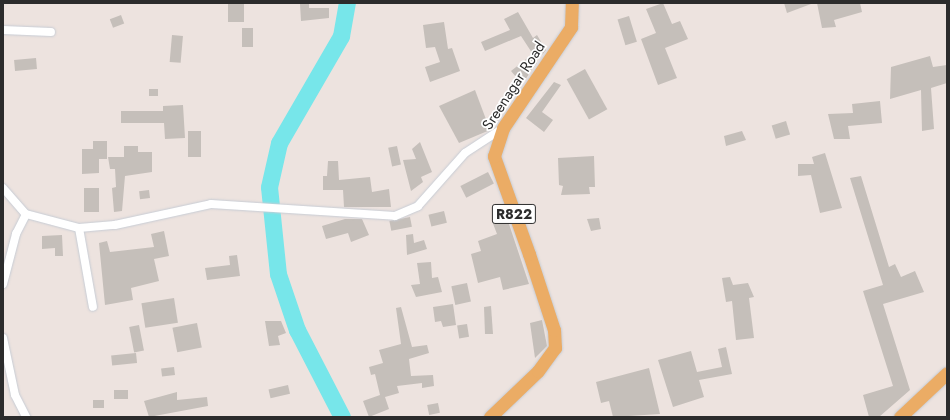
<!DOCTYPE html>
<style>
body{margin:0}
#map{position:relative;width:950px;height:420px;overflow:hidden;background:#ede3df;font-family:Jost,sans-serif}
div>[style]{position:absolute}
.river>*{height:17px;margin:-8.5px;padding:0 8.5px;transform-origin:8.5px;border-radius:8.5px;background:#77e6ea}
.building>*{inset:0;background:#c5bfba;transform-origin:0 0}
.roads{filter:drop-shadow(0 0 1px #c7ccd4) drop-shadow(0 0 1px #c7ccd4)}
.minor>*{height:8px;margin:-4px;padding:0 4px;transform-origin:4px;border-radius:4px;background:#fff}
.primary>*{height:13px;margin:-6.5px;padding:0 6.5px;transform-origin:6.5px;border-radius:6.5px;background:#ebac65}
span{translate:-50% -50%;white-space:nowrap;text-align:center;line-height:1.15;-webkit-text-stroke:3.5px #fff;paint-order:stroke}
.shield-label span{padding:1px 3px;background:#fff;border:1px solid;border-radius:3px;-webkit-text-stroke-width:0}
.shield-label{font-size:14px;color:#2c2c2c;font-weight:700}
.street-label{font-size:15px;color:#2c2c2c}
.frame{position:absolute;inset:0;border:4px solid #2c2c2c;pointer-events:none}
</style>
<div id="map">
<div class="river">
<i style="left:342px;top:417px;width:98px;rotate:-117.3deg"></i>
<i style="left:297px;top:330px;width:59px;rotate:-108.7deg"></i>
<i style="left:278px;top:274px;width:87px;rotate:-95.9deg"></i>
<i style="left:269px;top:187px;width:45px;rotate:-77.2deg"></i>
<i style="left:279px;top:143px;width:124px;rotate:-59.9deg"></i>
<i style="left:341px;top:36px;width:34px;rotate:-80deg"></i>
</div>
<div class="building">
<i style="left:228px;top:3px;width:16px;height:19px"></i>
<i style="clip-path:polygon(309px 3px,309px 8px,329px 8px,329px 18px,301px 21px,300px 4px)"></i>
<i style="clip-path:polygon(663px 3px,672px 24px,680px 21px,688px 39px,665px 48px,677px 78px,658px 85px,641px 39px,656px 33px,646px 9px)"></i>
<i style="clip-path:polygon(784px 3px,811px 3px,811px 4px,787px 13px)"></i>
<i style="clip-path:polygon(817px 3px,860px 3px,862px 12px,834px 20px,836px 27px,822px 28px)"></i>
<i style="clip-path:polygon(518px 12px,533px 38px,537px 35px,546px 50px,543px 54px,536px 59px,521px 36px,485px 51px,481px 42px,510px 30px,504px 19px)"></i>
<i style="left:121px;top:15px;width:9px;height:12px;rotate:69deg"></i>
<i style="left:629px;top:16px;width:27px;height:12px;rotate:73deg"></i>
<i style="clip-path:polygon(444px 22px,448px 49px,452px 48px,460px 71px,430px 82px,425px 67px,440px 62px,435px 47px,426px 48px,423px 25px)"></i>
<i style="left:242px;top:28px;width:11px;height:19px"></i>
<i style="left:172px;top:35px;width:11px;height:27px;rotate:5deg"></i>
<i style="clip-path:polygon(530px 56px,537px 63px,522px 84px,511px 71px)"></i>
<i style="clip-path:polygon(930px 56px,933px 67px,947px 65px,947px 83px,931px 88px,934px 129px,922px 131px,921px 90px,890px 99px,891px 67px)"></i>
<i style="left:36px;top:58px;width:11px;height:22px;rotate:85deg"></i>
<i style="left:585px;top:69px;width:46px;height:21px;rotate:61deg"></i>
<i style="clip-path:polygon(554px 82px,561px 85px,542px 112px,553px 120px,544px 132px,526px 118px)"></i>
<i style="left:149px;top:89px;width:9px;height:7px"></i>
<i style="clip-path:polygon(475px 90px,490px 130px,459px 143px,439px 106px)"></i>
<i style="clip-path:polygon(880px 101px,882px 123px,848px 126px,850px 139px,834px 139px,828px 114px,853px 113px,852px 104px)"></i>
<i style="clip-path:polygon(183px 105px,185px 138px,165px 139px,164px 123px,121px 123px,121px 111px,163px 111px,163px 106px)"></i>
<i style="left:786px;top:121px;width:14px;height:15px;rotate:73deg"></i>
<i style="left:188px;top:131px;width:13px;height:26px"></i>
<i style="clip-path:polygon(742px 131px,746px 140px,726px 146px,724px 136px)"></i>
<i style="clip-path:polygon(93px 141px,107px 141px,107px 159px,99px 159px,99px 173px,82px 174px,82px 149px,93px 149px)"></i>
<i style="clip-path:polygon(420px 142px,432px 172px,421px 177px,423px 182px,411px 191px,403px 160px,416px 159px,412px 149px)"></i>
<i style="clip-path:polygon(124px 146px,138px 146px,138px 152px,152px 152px,152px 172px,125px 176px,122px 211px,114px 212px,112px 188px,116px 187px,115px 169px,110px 169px,108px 157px,124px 157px)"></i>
<i style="left:397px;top:146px;width:19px;height:9px;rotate:78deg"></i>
<i style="clip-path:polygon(825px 153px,842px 208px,820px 213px,811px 175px,798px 176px,798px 164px,814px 164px,812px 157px)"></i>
<i style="clip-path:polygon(594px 156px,595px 187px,589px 187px,590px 194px,561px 195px,563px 186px,559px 185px,558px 158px)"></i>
<i style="clip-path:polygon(328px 161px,338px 161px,339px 180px,370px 177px,372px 192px,389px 189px,391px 207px,344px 207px,343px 190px,323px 190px,323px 176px,327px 176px)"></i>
<i style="left:488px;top:172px;width:13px;height:31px;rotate:63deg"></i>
<i style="clip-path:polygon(861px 176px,889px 267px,895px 264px,901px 277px,915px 271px,924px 292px,883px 304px,910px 390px,879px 417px,869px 417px,863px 395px,893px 386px,863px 291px,883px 285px,850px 178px)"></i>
<i style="left:84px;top:188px;width:15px;height:24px"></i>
<i style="left:149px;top:190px;width:8px;height:10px;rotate:83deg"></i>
<i style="left:444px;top:211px;width:12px;height:16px;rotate:76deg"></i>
<i style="clip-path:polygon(506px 215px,529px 284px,503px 290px,500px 277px,478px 283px,471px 254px,481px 251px,478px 241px,497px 234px,492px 221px)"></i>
<i style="left:410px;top:217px;width:10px;height:21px;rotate:79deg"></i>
<i style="clip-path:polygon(599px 218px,601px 229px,591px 231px,587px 219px)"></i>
<i style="clip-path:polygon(345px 219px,362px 219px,369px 235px,351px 242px,348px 233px,326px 239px,322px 226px)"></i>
<i style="clip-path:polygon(164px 231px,169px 256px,154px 259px,159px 281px,131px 288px,133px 300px,105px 305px,99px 243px,107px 241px,110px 252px,154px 247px,151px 234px)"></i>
<i style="clip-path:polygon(413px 234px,414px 243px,424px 240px,427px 249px,407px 255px,406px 235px)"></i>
<i style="clip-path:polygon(62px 235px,63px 256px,55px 256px,55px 248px,42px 249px,42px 236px)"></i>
<i style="clip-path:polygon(237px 255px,240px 276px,207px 280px,205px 268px,230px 265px,229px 256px)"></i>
<i style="clip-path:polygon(431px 262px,432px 278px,438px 277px,442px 292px,416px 297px,411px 285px,420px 284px,417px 263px)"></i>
<i style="clip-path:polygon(730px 277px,733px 285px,748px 283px,754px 297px,749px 298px,754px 338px,736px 340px,732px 301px,726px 302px,722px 278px)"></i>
<i style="left:467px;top:283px;width:19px;height:16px;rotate:78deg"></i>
<i style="left:174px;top:298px;width:25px;height:33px;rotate:81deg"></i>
<i style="clip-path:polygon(453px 304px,456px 325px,443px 327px,441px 321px,435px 322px,433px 307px)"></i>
<i style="clip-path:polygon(491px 306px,493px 334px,485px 334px,484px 307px)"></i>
<i style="clip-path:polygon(401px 307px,412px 347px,427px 345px,429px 353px,409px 359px,411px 376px,433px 375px,434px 386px,422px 388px,422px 383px,397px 386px,399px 393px,385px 397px,389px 409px,369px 417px,363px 401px,380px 395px,375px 374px,371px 375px,369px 367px,383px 363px,379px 350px,401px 344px,396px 308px)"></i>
<i style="clip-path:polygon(542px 320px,547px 346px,535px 358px,530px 323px)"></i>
<i style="clip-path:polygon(265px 321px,281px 321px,286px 333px,278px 336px,280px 345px,269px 346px)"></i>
<i style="left:197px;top:323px;width:25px;height:25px;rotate:79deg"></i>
<i style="left:467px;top:324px;width:13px;height:10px;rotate:81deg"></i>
<i style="left:139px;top:325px;width:26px;height:10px;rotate:79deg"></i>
<i style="clip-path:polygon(726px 347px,732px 374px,699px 380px,704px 397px,673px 407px,658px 360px,691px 351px,697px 372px,722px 367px,718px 349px)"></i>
<i style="left:136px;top:353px;width:10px;height:25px;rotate:84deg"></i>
<i style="left:174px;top:367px;width:8px;height:13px;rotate:83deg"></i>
<i style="clip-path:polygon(649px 368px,660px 414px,613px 417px,609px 401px,601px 403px,596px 382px)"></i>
<i style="left:288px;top:385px;width:9px;height:20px;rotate:77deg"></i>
<i style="left:128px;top:390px;width:9px;height:14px;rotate:90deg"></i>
<i style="clip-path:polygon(177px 392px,177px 400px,207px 397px,208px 406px,149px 417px,144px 401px)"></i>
<i style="left:93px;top:400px;width:11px;height:8px"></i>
<i style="left:438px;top:403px;width:10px;height:11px;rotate:79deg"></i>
</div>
<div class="roads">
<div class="minor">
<i style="left:3px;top:30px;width:48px;rotate:2.4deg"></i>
<i style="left:3px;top:188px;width:35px;rotate:49deg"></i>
<i style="left:26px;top:214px;width:55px;rotate:14.8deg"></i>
<i style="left:79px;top:228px;width:36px;rotate:-5deg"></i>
<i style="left:115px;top:225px;width:98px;rotate:-12.3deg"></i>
<i style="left:211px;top:204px;width:184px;rotate:3.7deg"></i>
<i style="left:395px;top:216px;width:25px;rotate:-23deg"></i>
<i style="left:418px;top:206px;width:71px;rotate:-48.4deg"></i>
<i style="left:465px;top:153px;width:45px;rotate:-33.3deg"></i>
<i style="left:79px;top:228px;width:80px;rotate:80deg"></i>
<i style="left:3px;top:284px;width:52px;rotate:-75.4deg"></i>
<i style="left:16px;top:234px;width:22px;rotate:-63deg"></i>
<i style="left:3px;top:338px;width:58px;rotate:78.1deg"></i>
<i style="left:15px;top:395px;width:25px;rotate:63deg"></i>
</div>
<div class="primary">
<i style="left:490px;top:417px;width:66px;rotate:-43.8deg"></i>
<i style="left:538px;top:371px;width:29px;rotate:-54deg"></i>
<i style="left:555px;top:348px;width:18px;rotate:-93deg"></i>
<i style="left:554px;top:330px;width:80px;rotate:-108.2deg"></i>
<i style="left:529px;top:254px;width:104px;rotate:-109.7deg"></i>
<i style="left:494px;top:156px;width:29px;rotate:-72deg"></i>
<i style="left:503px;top:128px;width:122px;rotate:-56deg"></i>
<i style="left:571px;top:27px;width:24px;rotate:-88deg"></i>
<i style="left:900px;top:417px;width:64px;rotate:-43.1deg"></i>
</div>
</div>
<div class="shield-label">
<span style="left:514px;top:214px">R822</span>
</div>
<div class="street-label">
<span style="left:514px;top:86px;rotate:-57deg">Sreenagar Road</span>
</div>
<div class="frame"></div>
</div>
